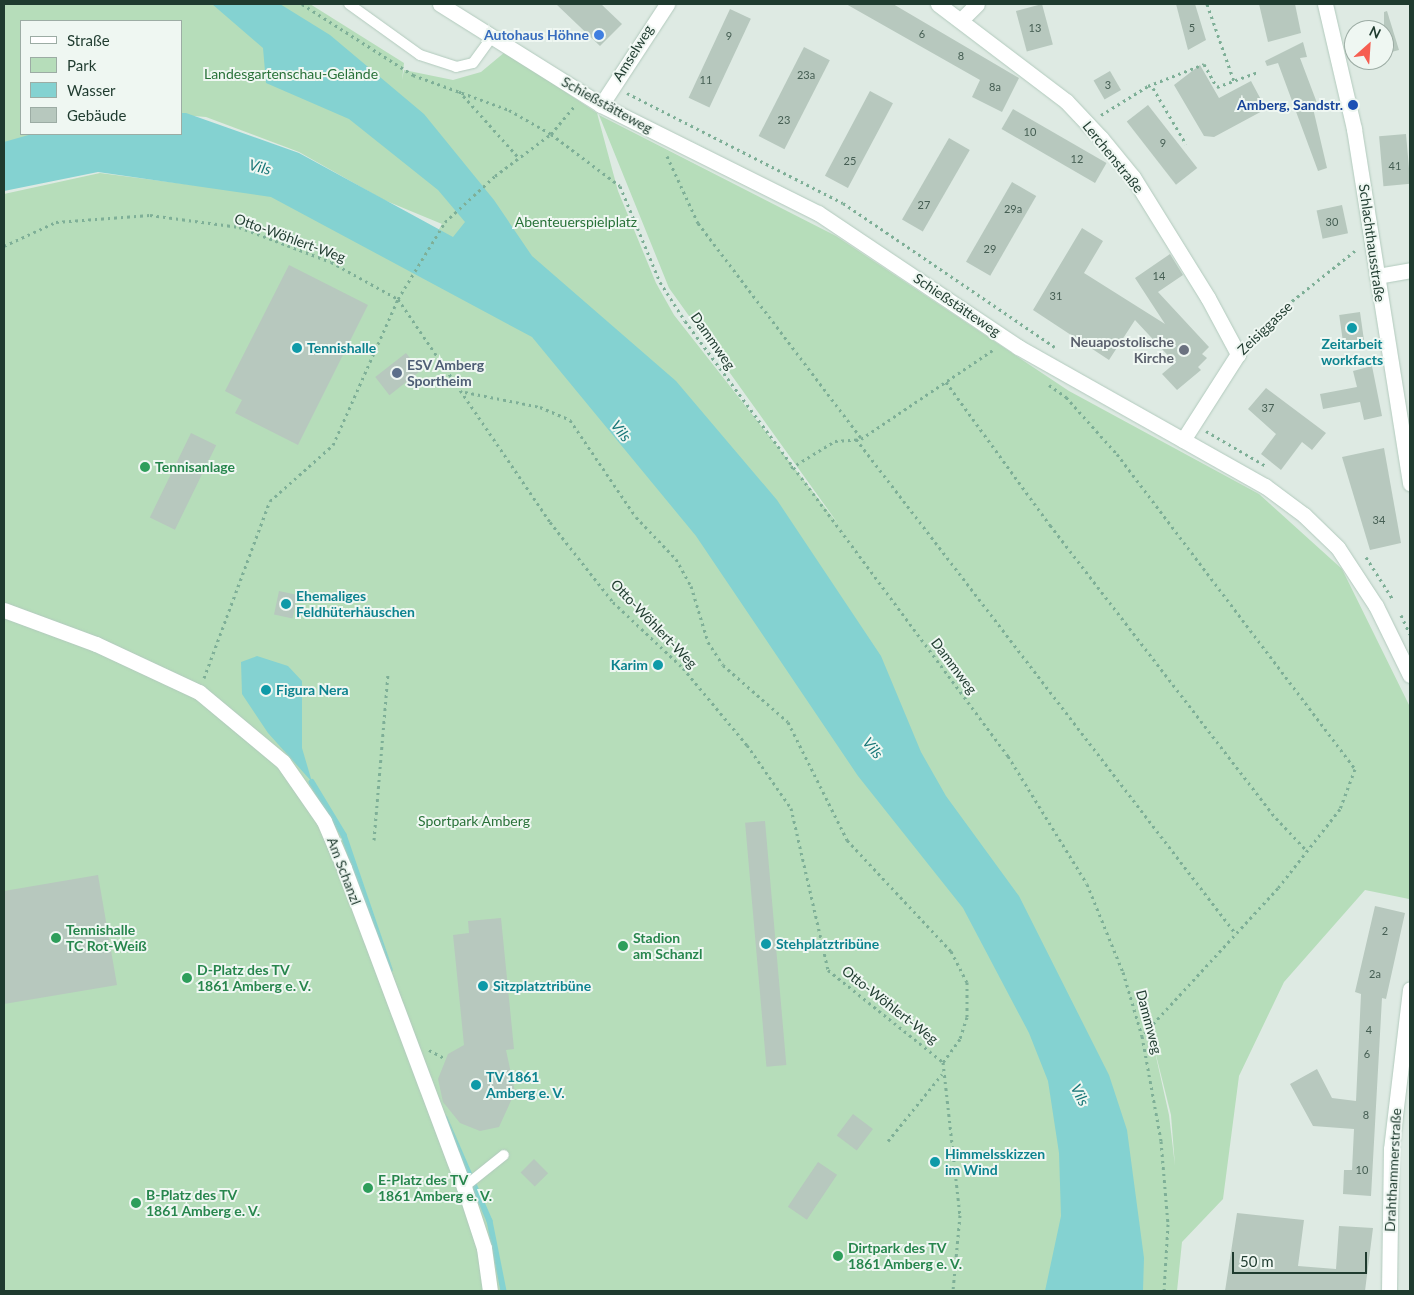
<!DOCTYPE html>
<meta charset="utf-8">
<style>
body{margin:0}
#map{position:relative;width:1414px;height:1295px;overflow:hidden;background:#deeae3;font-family:Lato,sans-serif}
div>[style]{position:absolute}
.green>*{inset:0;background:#b6ddba}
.water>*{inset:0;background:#84d2d1}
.stream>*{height:5.5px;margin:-2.75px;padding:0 2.75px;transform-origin:2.75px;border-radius:2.75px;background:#84d2d1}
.building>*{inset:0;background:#b7c8be;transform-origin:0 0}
.path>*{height:3px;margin-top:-1.5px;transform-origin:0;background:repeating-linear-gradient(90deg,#7eaf97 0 2.5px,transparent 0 6.5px)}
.roads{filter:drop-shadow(0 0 1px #b2cabd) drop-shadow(0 0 1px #b2cabd)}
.service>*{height:10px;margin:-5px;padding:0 5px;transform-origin:5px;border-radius:5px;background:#fff}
.minor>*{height:15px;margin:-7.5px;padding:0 7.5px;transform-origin:7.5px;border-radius:7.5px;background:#fff}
.secondary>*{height:15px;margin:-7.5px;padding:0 7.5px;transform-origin:7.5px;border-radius:7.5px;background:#fff}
.dots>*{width:14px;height:14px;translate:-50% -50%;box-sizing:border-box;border:2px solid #eff7f2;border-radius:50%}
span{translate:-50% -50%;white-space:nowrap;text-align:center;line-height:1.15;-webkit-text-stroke:4px #eff7f2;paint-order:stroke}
.number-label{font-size:11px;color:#455e53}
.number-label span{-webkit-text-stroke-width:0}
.shop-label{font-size:14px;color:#366cbe;font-weight:700}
.right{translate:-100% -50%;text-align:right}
.street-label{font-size:14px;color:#1f3b2f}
.park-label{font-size:14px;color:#297239}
.transit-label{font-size:14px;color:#164399;font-weight:700}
.worship-label{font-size:14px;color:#5b616d;font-weight:700}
.culture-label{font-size:14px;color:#0d838f;font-weight:700}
.left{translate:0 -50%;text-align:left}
.service-label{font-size:14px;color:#4e5e75;font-weight:700}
.leisure-label{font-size:14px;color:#27864d;font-weight:700}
.water-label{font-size:15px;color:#187778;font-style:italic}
.frame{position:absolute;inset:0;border:5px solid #1f3b2f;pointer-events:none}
.legend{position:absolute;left:20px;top:20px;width:162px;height:115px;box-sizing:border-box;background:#eff7f2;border:1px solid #9caca4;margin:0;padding:6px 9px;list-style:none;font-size:15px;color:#1f3b2f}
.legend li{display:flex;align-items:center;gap:10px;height:25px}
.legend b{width:25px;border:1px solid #9caca4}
.north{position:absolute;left:1344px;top:20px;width:50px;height:50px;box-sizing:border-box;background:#eff7f2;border:1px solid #9caca4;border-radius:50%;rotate:26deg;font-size:14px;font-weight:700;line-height:20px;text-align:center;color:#1f3b2f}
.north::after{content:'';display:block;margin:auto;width:18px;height:22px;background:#f65e51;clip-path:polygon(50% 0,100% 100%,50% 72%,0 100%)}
.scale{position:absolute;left:1232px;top:1252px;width:135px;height:22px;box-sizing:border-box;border:2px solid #1f3b2f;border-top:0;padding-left:6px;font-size:15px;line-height:18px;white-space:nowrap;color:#1f3b2f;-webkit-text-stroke:4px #eff7f2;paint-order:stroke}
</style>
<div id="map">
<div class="green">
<i style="clip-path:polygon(evenodd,4px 4px,310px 4px,404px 63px,402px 80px,404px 70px,453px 80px,481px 72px,505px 52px,597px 113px,618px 191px,656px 283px,674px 315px,839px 525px,669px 288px,599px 115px,836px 236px,1069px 391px,1259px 494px,1342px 569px,1410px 707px,1409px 899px,1365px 890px,1284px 982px,1239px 1076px,1223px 1199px,1182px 1242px,1177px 1291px,4px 1291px,4px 194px,100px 173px,270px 195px,414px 272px,442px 224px,384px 200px,299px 152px,206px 117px,181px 115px,181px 21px,21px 21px,21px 134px,36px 134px,4px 143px,4px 4px,1153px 1043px,1171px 1115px,1175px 1166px,1169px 1115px,1153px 1043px)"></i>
</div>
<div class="water">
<i style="clip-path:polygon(212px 4px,280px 4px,330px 35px,424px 114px,494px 200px,532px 256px,676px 381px,777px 500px,881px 656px,921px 752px,946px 796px,1019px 896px,1109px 1075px,1127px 1130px,1144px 1258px,1143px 1291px,1045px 1291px,1061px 1216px,1059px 1153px,1048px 1081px,1029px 1033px,963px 908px,858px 776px,696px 536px,532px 337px,271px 197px,98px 172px,4px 191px,4px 142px,32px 134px,181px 134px,181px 113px,186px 113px,299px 153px,453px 237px,465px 222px,438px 190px,349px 119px,266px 83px,263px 48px)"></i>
<i style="clip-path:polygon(257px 656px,288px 666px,302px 681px,302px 748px,312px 782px,268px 733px,242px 694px,241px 662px)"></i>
</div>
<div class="stream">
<i style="left:312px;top:782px;width:62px;rotate:58.9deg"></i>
<i style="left:344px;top:835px;width:142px;rotate:71.1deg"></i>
<i style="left:445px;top:1118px;width:112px;rotate:66.4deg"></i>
<i style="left:490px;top:1221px;width:71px;rotate:78.7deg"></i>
</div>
<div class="building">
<i style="clip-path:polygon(556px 4px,601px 4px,622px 24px,600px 46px)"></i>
<i style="clip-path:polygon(846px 4px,893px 4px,1019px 78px,1002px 112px,972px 97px,980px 80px)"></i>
<i style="left:1042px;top:4px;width:42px;height:27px;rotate:75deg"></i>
<i style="clip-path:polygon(1176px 4px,1195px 4px,1206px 40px,1188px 50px)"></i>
<i style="clip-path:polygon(1259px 4px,1295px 4px,1301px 33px,1268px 42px)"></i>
<i style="left:730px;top:9px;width:23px;height:98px;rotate:25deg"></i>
<i style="clip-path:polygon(1387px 11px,1399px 50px,1384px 54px,1384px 12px)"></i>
<i style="clip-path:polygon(1303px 42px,1307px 57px,1300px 58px,1317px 103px,1312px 104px,1327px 168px,1318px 171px,1278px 63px,1267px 66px,1265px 61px)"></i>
<i style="left:804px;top:47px;width:29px;height:100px;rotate:27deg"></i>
<i style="clip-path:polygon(1200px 65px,1219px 98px,1251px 81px,1266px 109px,1214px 137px,1204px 136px,1174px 85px)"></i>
<i style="left:1110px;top:71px;width:22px;height:19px;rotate:60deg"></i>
<i style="left:870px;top:91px;width:26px;height:96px;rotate:28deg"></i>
<i style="left:1148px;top:105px;width:80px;height:27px;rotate:52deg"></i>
<i style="left:1013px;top:109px;width:108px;height:23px;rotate:30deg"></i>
<i style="left:1406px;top:134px;width:50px;height:27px;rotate:85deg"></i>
<i style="left:949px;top:138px;width:24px;height:94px;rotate:30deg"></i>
<i style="left:1012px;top:182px;width:28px;height:92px;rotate:30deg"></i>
<i style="left:1342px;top:205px;width:29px;height:26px;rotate:78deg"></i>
<i style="clip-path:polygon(1082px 228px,1103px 241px,1084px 273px,1165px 324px,1135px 278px,1170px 254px,1183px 275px,1158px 292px,1209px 347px,1202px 354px,1207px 358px,1198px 367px,1201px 370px,1177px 390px,1162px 374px,1175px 363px,1135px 320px,1109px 360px,1033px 310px)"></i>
<i style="clip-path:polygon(289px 265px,368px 305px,298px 445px,235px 413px,242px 400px,225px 391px)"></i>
<i style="left:1360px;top:312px;width:28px;height:21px;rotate:82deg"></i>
<i style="left:406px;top:353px;width:23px;height:39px;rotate:52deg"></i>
<i style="clip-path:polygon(1372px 366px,1382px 416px,1364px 420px,1360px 402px,1323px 409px,1320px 394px,1357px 387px,1353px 371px)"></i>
<i style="clip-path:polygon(1266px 388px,1326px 433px,1312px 450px,1302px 442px,1281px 470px,1261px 454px,1276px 434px,1248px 409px)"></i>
<i style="left:191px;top:433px;width:28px;height:94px;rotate:26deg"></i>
<i style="clip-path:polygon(1384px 448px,1401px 543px,1370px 550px,1342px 457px)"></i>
<i style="left:279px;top:591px;width:19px;height:24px;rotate:12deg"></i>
<i style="left:765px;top:821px;width:245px;height:20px;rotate:85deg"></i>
<i style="clip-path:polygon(98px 875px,117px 985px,4px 1004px,4px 891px)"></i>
<i style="clip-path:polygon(1375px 906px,1405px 913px,1386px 999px,1382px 998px,1371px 1196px,1343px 1194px,1344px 1170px,1352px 1170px,1354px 1129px,1313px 1126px,1290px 1084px,1317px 1069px,1332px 1098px,1356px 1101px,1361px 994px,1355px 992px)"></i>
<i style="clip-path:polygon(501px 918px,514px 1049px,506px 1050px,515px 1092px,499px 1127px,480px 1131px,460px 1123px,443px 1102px,438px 1079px,448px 1054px,464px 1045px,453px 935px,469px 933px,468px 921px)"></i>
<i style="left:853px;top:1114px;width:25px;height:27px;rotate:37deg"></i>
<i style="left:534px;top:1159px;width:20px;height:19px;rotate:45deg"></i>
<i style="left:818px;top:1162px;width:23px;height:54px;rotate:34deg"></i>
<i style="clip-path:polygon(1237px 1213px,1304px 1220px,1298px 1266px,1336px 1269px,1339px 1226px,1373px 1228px,1365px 1291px,1225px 1291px)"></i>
</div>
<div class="path">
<i style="left:302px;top:4px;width:132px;rotate:32.6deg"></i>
<i style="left:413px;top:75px;width:102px;rotate:20deg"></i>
<i style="left:509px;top:110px;width:48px;rotate:29.7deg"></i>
<i style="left:551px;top:134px;width:86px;rotate:37deg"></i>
<i style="left:620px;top:186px;width:104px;rotate:67.4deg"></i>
<i style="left:660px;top:282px;width:46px;rotate:57.3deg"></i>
<i style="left:685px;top:321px;width:542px;rotate:53.41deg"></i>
<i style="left:1008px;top:756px;width:150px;rotate:58.3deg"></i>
<i style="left:1087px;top:884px;width:95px;rotate:67.8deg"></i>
<i style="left:1123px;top:972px;width:67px;rotate:73.5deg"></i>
<i style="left:1142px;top:1036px;width:107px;rotate:79.7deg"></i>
<i style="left:1161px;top:1141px;width:83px;rotate:85.2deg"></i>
<i style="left:1168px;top:1224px;width:67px;rotate:93.4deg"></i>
<i style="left:1207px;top:4px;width:82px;rotate:70.7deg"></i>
<i style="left:1153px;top:88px;width:65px;rotate:59.5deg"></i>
<i style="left:459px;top:91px;width:89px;rotate:48.2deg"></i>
<i style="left:627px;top:93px;width:242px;rotate:27deg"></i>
<i style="left:843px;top:203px;width:256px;rotate:34.2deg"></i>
<i style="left:1101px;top:115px;width:55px;rotate:-31.7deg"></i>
<i style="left:1148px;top:86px;width:60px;rotate:-21.4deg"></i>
<i style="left:1204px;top:64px;width:26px;rotate:61deg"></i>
<i style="left:1217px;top:87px;width:44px;rotate:-20.1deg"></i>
<i style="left:667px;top:156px;width:74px;rotate:65.2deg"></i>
<i style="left:698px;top:223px;width:270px;rotate:52.8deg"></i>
<i style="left:4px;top:246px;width:57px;rotate:-24.8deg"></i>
<i style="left:56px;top:222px;width:94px;rotate:-4.3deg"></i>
<i style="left:150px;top:215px;width:90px;rotate:7.7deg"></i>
<i style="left:239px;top:227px;width:98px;rotate:20.8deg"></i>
<i style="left:331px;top:262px;width:77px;rotate:28.9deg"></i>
<i style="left:398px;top:299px;width:270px;rotate:55.7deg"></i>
<i style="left:550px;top:522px;width:102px;rotate:51.8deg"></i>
<i style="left:613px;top:602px;width:96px;rotate:43.3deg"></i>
<i style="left:683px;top:668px;width:100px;rotate:50.3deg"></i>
<i style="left:747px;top:745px;width:77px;rotate:55.1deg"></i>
<i style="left:791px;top:808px;width:166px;rotate:77.1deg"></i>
<i style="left:828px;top:970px;width:147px;rotate:38.7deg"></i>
<i style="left:943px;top:1062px;width:154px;rotate:83.7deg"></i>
<i style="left:960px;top:1215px;width:76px;rotate:95.3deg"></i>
<i style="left:1250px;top:342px;width:52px;rotate:-45deg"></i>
<i style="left:1287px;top:305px;width:88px;rotate:-38.6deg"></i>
<i style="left:946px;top:382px;width:177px;rotate:54deg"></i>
<i style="left:1050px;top:525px;width:370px;rotate:52.4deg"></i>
<i style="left:1276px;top:818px;width:44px;rotate:46.8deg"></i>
<i style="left:1049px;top:385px;width:21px;rotate:35deg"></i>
<i style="left:1066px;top:397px;width:76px;rotate:48.2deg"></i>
<i style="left:1117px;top:454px;width:395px;rotate:52.9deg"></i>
<i style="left:1355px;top:769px;width:43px;rotate:110.6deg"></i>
<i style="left:1340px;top:809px;width:100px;rotate:128.1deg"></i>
<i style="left:1278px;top:888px;width:201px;rotate:132.6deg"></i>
<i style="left:465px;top:392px;width:76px;rotate:11.3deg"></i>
<i style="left:540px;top:407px;width:33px;rotate:23deg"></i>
<i style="left:570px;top:420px;width:117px;rotate:55.8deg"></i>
<i style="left:636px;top:517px;width:58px;rotate:46.4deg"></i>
<i style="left:676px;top:559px;width:31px;rotate:61deg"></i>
<i style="left:691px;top:586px;width:59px;rotate:73.1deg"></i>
<i style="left:708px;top:642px;width:27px;rotate:57deg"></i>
<i style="left:723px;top:665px;width:86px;rotate:41.2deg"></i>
<i style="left:788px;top:722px;width:132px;rotate:63.4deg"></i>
<i style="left:847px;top:840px;width:152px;rotate:46.9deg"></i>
<i style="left:951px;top:951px;width:35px;rotate:63deg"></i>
<i style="left:967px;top:982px;width:35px;rotate:90deg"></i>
<i style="left:967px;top:1017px;width:23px;rotate:108deg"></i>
<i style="left:960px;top:1039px;width:29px;rotate:126deg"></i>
<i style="left:1206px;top:431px;width:69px;rotate:30.3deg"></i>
<i style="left:856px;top:439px;width:624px;rotate:52.49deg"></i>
<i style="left:791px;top:468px;width:52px;rotate:-31.5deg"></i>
<i style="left:835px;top:441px;width:26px;rotate:-4deg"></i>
<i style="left:861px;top:439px;width:159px;rotate:-34deg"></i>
<i style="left:1366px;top:557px;width:49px;rotate:57.6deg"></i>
<i style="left:1401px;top:615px;width:21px;rotate:65deg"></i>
<i style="left:204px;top:678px;width:189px;rotate:-69.6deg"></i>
<i style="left:270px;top:501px;width:84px;rotate:-41.6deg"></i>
<i style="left:333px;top:445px;width:160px;rotate:-66deg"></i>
<i style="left:398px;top:299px;width:90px;rotate:-58.6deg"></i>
<i style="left:445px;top:222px;width:68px;rotate:-42.6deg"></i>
<i style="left:495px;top:176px;width:70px;rotate:-36.9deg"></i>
<i style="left:551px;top:134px;width:35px;rotate:-50deg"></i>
<i style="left:374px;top:840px;width:168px;rotate:-85.2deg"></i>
<i style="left:429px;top:1050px;width:19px;rotate:28deg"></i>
<i style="left:888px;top:1141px;width:86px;rotate:-51.1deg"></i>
</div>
<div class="roads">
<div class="service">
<i style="left:349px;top:4px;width:87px;rotate:35.7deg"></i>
<i style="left:420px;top:55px;width:38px;rotate:18deg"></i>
<i style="left:456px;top:67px;width:17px;rotate:-13deg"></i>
<i style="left:473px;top:63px;width:32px;rotate:-54deg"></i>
<i style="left:464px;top:1187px;width:51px;rotate:-38.7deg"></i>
</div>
<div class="minor">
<i style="left:440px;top:4px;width:190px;rotate:32.1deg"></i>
<i style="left:601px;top:105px;width:242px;rotate:26.5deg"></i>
<i style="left:818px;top:213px;width:241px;rotate:33.8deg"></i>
<i style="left:1018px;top:347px;width:283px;rotate:29.4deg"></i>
<i style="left:1265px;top:486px;width:49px;rotate:36.6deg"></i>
<i style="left:1304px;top:515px;width:47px;rotate:44.1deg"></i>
<i style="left:1338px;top:548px;width:69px;rotate:56.8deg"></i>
<i style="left:1376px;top:606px;width:77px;rotate:63.8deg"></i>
<i style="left:938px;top:4px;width:161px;rotate:37.2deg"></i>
<i style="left:1066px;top:101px;width:51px;rotate:46.6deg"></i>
<i style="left:1101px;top:138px;width:50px;rotate:50.6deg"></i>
<i style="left:1133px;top:177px;width:142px;rotate:58.2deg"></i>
<i style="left:1208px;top:298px;width:64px;rotate:61.8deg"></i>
<i style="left:1238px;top:354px;width:102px;rotate:122.6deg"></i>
<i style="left:962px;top:19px;width:21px;rotate:-45deg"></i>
<i style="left:601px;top:105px;width:121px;rotate:-56.8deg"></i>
<i style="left:1377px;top:276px;width:34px;rotate:-10deg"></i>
<i style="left:4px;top:610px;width:98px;rotate:20.3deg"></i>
<i style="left:96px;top:644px;width:114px;rotate:25deg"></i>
<i style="left:199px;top:692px;width:109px;rotate:39.8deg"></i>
<i style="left:283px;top:762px;width:72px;rotate:55.2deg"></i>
<i style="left:324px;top:821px;width:51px;rotate:66.9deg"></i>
<i style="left:344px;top:868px;width:341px;rotate:69.4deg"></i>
<i style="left:464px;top:1187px;width:64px;rotate:71.8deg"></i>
<i style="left:484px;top:1248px;width:43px;rotate:82.1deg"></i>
</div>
<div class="secondary">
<i style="left:1325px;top:4px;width:128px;rotate:76.9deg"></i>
<i style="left:1354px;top:129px;width:359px;rotate:81deg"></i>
<i style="left:1389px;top:1291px;width:142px;rotate:-89.2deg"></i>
<i style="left:1391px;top:1149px;width:161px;rotate:-83.2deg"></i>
</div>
</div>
<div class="dots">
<i style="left:599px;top:35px;background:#3f7fe0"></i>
<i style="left:1353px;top:105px;background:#1a4fb4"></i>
<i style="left:1352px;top:328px;background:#0f9aa8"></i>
<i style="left:297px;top:348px;background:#0f9aa8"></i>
<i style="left:1184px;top:350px;background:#6b7280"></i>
<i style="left:397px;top:373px;background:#5c6f8a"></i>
<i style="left:145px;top:467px;background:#2e9e5b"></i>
<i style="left:286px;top:604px;background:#0f9aa8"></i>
<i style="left:658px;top:665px;background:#0f9aa8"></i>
<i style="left:266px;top:690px;background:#0f9aa8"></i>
<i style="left:56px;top:938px;background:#2e9e5b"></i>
<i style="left:766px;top:944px;background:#0f9aa8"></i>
<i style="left:623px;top:946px;background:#2e9e5b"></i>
<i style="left:187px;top:978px;background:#2e9e5b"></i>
<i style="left:483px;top:986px;background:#0f9aa8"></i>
<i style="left:476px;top:1085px;background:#0f9aa8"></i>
<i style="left:935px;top:1162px;background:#0f9aa8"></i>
<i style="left:368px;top:1188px;background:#2e9e5b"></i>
<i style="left:136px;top:1203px;background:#2e9e5b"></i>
<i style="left:838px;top:1256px;background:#2e9e5b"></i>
</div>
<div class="number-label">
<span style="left:1035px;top:28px">13</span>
<span style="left:1192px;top:28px">5</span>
<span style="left:922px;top:34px">6</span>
<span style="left:729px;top:36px">9</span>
<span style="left:961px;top:56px">8</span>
<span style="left:806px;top:75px">23a</span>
<span style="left:706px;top:80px">11</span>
<span style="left:1108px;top:85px">3</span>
<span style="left:995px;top:87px">8a</span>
<span style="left:784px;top:120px">23</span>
<span style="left:1030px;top:132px">10</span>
<span style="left:1163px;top:143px">9</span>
<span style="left:1077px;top:159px">12</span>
<span style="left:850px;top:161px">25</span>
<span style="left:1395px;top:166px">41</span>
<span style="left:924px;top:205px">27</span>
<span style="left:1013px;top:209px">29a</span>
<span style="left:1332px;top:222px">30</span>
<span style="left:990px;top:249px">29</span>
<span style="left:1159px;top:276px">14</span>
<span style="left:1056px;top:296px">31</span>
<span style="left:1268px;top:408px">37</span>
<span style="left:1379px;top:520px">34</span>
<span style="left:1385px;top:931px">2</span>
<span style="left:1375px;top:974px">2a</span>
<span style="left:1369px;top:1030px">4</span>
<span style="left:1367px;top:1054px">6</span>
<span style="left:1366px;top:1115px">8</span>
<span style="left:1362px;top:1170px">10</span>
</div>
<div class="shop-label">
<span class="right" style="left:589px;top:35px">Autohaus Höhne</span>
</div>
<div class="street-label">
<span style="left:633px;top:53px;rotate:-58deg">Amselweg</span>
<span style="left:607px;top:105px;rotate:29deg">Schießstätteweg</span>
<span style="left:1113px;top:157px;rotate:51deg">Lerchenstraße</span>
<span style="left:290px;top:238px;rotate:20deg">Otto-Wöhlert-Weg</span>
<span style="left:1372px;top:243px;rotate:82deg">Schlachthausstraße</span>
<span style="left:957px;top:305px;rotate:34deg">Schießstätteweg</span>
<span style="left:1265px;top:328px;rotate:-44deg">Zeisiggasse</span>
<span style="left:713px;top:341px;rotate:55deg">Dammweg</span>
<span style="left:654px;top:624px;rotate:46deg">Otto-Wöhlert-Weg</span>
<span style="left:954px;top:666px;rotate:53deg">Dammweg</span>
<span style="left:344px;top:871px;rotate:69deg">Am Schanzl</span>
<span style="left:890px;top:1005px;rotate:38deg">Otto-Wöhlert-Weg</span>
<span style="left:1149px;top:1022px;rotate:75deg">Dammweg</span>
<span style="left:1393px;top:1170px;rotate:-87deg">Drahthammerstraße</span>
</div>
<div class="park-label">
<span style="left:291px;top:74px">Landesgartenschau-Gelände</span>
<span style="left:576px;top:222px">Abenteuerspielplatz</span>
<span style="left:474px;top:821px">Sportpark Amberg</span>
</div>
<div class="transit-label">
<span class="right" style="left:1343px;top:105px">Amberg, Sandstr.</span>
</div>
<div class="worship-label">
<span class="right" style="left:1174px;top:350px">Neuapostolische<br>Kirche</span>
</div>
<div class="culture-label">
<span style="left:1352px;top:352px">Zeitarbeit<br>workfacts</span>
<span class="left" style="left:307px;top:348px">Tennishalle</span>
<span class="left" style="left:296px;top:604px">Ehemaliges<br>Feldhüterhäuschen</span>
<span class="right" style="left:648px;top:665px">Karim</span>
<span class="left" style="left:276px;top:690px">Figura Nera</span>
<span class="left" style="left:776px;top:944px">Stehplatztribüne</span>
<span class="left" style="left:493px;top:986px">Sitzplatztribüne</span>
<span class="left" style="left:486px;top:1085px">TV 1861<br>Amberg e. V.</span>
<span class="left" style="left:945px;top:1162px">Himmelsskizzen<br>im Wind</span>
</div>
<div class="service-label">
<span class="left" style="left:407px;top:373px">ESV Amberg<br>Sportheim</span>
</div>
<div class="leisure-label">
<span class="left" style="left:155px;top:467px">Tennisanlage</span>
<span class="left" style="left:66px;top:938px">Tennishalle<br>TC Rot-Weiß</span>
<span class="left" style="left:633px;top:946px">Stadion<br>am Schanzl</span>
<span class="left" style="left:197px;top:978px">D-Platz des TV<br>1861 Amberg e. V.</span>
<span class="left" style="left:378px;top:1188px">E-Platz des TV<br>1861 Amberg e. V.</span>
<span class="left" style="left:146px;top:1203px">B-Platz des TV<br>1861 Amberg e. V.</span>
<span class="left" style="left:848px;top:1256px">Dirtpark des TV<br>1861 Amberg e. V.</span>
</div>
<div class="water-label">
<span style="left:260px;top:167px;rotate:14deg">Vils</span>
<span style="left:621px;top:431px;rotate:52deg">Vils</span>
<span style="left:873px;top:748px;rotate:51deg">Vils</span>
<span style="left:1080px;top:1095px;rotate:63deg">Vils</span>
</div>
<div class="frame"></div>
<ul class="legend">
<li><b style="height:6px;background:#fff"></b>Straße</li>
<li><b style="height:14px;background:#b6ddba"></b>Park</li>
<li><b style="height:14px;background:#84d2d1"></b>Wasser</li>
<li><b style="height:14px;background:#b7c8be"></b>Gebäude</li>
</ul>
<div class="north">N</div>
<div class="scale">50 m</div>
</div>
